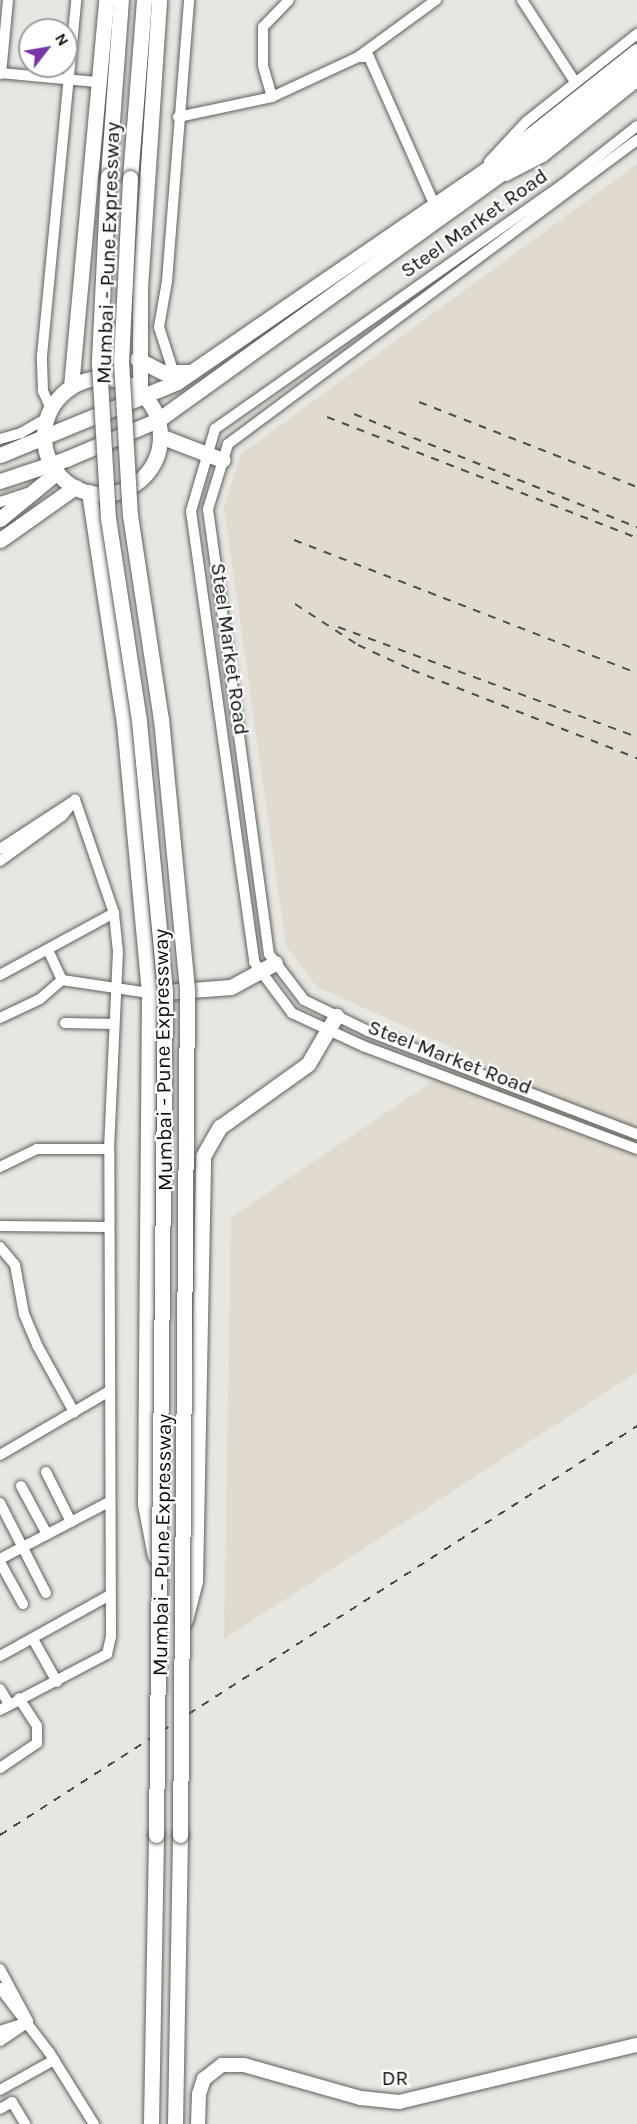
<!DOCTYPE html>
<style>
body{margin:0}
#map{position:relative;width:637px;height:2124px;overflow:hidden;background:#e8e6e1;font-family:Karla,sans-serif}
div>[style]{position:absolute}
.built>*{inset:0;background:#e1dbcf}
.roads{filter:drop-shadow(0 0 2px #615f5b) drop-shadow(0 0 2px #615f5b)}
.minor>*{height:10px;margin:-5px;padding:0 5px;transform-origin:5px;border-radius:5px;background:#fff}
.major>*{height:14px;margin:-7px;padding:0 7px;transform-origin:7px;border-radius:7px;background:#fff}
.highway>*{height:15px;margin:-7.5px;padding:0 7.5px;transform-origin:7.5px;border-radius:7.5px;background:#fff}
.highway>.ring{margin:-7.5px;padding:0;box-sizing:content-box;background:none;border:15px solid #fff;border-radius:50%}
.rail>*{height:2px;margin-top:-1px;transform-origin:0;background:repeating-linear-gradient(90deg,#504f4c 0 8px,transparent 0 16px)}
.bridges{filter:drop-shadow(0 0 2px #615f5b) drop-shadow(0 0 2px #615f5b)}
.highway-bridge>*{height:15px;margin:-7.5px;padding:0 7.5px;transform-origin:7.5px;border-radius:7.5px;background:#fff}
span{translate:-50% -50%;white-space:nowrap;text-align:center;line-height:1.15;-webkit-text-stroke:4.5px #fff;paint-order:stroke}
.street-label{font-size:21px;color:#0d0d0b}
.north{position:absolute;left:18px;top:18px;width:60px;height:60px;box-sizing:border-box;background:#fff;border:2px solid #9e9e9d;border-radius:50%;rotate:59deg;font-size:16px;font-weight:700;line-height:24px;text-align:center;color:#0d0d0b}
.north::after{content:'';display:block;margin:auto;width:21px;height:27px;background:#7835a9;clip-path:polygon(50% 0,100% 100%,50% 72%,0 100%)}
</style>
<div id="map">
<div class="built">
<i style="clip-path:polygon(637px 164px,637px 1372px,224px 1639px,231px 1217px,471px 1056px,317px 987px,286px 946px,224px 507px,241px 454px)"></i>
</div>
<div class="roads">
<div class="minor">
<i style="left:522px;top:0;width:98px;rotate:57.1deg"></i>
<i style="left:358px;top:57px;width:97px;rotate:-36.2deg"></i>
<i style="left:0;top:73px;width:97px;rotate:5.3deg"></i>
<i style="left:1px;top:74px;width:74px;rotate:-84.6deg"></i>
<i style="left:272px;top:97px;width:33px;rotate:-106deg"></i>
<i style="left:263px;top:65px;width:38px;rotate:-90deg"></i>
<i style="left:263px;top:27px;width:37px;rotate:-46deg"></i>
<i style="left:178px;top:117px;width:96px;rotate:-12deg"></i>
<i style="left:272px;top:97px;width:95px;rotate:-24.9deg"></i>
<i style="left:358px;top:57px;width:11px"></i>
<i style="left:369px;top:57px;width:163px;rotate:66.1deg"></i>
<i style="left:637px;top:126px;width:95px;rotate:141.8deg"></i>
<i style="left:562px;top:185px;width:424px;rotate:144.9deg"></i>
<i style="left:215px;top:429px;width:85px;rotate:106.3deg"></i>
<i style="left:191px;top:511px;width:455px;rotate:82deg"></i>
<i style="left:254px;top:962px;width:64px;rotate:53.3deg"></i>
<i style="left:292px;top:1013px;width:78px;rotate:24.9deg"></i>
<i style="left:363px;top:1046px;width:293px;rotate:20.6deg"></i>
<i style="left:637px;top:140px;width:510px;rotate:143.38deg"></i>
<i style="left:228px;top:444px;width:68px;rotate:107.1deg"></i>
<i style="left:208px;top:509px;width:449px;rotate:82.2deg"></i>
<i style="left:269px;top:954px;width:58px;rotate:52.7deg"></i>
<i style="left:304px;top:1000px;width:71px;rotate:25.8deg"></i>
<i style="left:368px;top:1031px;width:288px;rotate:21deg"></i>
<i style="left:489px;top:162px;width:54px;rotate:-47.2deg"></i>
<i style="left:526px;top:122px;width:142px;rotate:-38.4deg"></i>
<i style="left:506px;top:176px;width:42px;rotate:-27.2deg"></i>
<i style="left:543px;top:157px;width:120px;rotate:-38.6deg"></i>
<i style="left:174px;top:374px;width:49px;rotate:-107.7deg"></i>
<i style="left:159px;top:327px;width:47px;rotate:-80.1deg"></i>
<i style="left:167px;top:281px;width:282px;rotate:-85.5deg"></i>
<i style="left:51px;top:409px;width:20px;rotate:-114deg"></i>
<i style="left:43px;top:391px;width:35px;rotate:-92deg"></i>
<i style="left:42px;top:356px;width:358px;rotate:-84.5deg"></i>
<i style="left:0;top:439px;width:22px;rotate:-16deg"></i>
<i style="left:21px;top:433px;width:30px;rotate:-30deg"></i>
<i style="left:0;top:502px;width:29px;rotate:-18deg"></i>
<i style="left:0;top:849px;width:86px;rotate:-33.1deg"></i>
<i style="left:0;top:861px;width:77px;rotate:-36deg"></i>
<i style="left:62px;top:816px;width:21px;rotate:-51deg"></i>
<i style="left:48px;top:950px;width:33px;rotate:65deg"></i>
<i style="left:62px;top:980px;width:88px;rotate:8.5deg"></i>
<i style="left:0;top:975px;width:130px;rotate:-28.5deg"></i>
<i style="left:0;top:1018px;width:44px;rotate:-25.4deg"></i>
<i style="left:40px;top:999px;width:29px;rotate:-41deg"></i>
<i style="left:65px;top:1023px;width:49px;rotate:1.2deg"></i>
<i style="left:0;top:1167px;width:41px;rotate:-25.9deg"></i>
<i style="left:37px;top:1149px;width:72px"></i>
<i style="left:0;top:1226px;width:109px;rotate:0.5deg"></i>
<i style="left:0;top:1247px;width:23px;rotate:50deg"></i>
<i style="left:15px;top:1265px;width:50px;rotate:79.6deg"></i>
<i style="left:24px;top:1314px;width:34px;rotate:67deg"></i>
<i style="left:37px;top:1345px;width:77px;rotate:61.1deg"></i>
<i style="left:0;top:1455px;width:125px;rotate:-30.3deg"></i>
<i style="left:46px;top:1472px;width:56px;rotate:63.4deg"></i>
<i style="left:21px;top:1486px;width:55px;rotate:61.6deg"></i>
<i style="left:0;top:1503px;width:101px;rotate:62.9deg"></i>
<i style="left:0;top:1559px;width:121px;rotate:-27.6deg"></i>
<i style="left:0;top:1562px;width:48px;rotate:61.3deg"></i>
<i style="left:33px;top:1639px;width:49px;rotate:60.8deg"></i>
<i style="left:0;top:1656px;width:126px;rotate:-29deg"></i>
<i style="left:0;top:1689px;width:17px;rotate:59deg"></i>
<i style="left:0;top:1710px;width:121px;rotate:-27.6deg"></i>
<i style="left:107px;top:1654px;width:18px;rotate:-77deg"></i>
<i style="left:111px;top:1636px;width:487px;rotate:-90.2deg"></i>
<i style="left:109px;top:1149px;width:197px;rotate:-87.4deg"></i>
<i style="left:118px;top:952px;width:39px;rotate:-96deg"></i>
<i style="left:114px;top:913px;width:120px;rotate:-109deg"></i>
<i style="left:0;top:1768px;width:45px;rotate:-34deg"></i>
<i style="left:37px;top:1743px;width:17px;rotate:-90deg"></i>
<i style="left:37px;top:1726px;width:33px;rotate:-123deg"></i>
<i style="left:0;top:1969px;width:59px;rotate:61.7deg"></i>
<i style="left:0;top:1988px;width:81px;rotate:52.6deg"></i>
<i style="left:49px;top:2052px;width:85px;rotate:58deg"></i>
<i style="left:0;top:2031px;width:29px;rotate:-18deg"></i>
<i style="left:0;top:2041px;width:34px;rotate:-34deg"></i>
<i style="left:0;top:2090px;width:62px;rotate:-29.1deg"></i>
<i style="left:0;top:2109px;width:14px;rotate:-30deg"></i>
<i style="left:12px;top:2102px;width:26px;rotate:59deg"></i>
</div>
<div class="major">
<i style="left:198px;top:2124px;width:30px;rotate:-88deg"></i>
<i style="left:199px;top:2094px;width:16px;rotate:-72deg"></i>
<i style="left:204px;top:2079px;width:23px;rotate:-38deg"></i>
<i style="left:222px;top:2065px;width:22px"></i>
<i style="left:244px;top:2065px;width:122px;rotate:15.8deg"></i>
<i style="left:361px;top:2098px;width:38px;rotate:6deg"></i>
<i style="left:399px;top:2102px;width:245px;rotate:-13.5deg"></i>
</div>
<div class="highway">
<i style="left:108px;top:176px;width:176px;rotate:-85.8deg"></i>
<i style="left:130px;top:178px;width:179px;rotate:-85.5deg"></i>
<i style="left:137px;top:359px;width:29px;rotate:27deg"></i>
<i style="left:163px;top:372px;width:28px"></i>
<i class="ring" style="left:44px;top:378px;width:101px;height:101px"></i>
<i style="left:71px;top:387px;width:389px;rotate:-84.8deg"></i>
<i style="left:140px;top:393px;width:105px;rotate:-90deg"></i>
<i style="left:140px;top:288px;width:289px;rotate:-86.2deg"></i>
<i style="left:160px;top:436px;width:67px;rotate:20.9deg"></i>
<i style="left:0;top:455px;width:191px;rotate:-22.4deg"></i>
<i style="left:177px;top:382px;width:390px;rotate:-34.5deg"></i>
<i style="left:498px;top:161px;width:177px;rotate:-38.4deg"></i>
<i style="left:0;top:481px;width:70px;rotate:-18.4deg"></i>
<i style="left:66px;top:459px;width:100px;rotate:-23deg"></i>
<i style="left:158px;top:420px;width:466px;rotate:-35.7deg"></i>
<i style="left:536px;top:148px;width:129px;rotate:-38.7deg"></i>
<i style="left:89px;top:492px;width:234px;rotate:81.4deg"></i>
<i style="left:124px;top:723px;width:271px;rotate:84.7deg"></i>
<i style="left:149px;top:993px;width:511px;rotate:90.45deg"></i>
<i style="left:145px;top:1504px;width:53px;rotate:79.1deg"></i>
<i style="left:0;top:519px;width:74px;rotate:-39.5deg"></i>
<i style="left:0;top:540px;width:92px;rotate:-35.2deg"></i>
<i style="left:152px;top:993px;width:79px;rotate:-4.3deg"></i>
<i style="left:231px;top:987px;width:50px;rotate:-28.6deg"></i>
<i style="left:185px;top:1620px;width:40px;rotate:-75.6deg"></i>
<i style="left:195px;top:1581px;width:425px;rotate:-88.9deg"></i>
<i style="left:203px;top:1156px;width:34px;rotate:-60deg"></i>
<i style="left:220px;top:1127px;width:108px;rotate:-35.6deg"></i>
<i style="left:308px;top:1064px;width:56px;rotate:-59.7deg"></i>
<i style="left:151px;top:2124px;width:289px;rotate:-89deg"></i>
<i style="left:175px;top:2124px;width:289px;rotate:-89deg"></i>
</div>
</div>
<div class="rail">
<i style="left:419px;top:402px;width:234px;rotate:21.3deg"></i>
<i style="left:354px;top:414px;width:305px;rotate:21.8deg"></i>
<i style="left:327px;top:417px;width:333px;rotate:21.3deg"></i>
<i style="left:294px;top:540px;width:368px;rotate:21.2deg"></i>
<i style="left:295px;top:604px;width:75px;rotate:33.1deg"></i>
<i style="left:358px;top:645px;width:60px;rotate:24.8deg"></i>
<i style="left:412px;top:670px;width:242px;rotate:21.4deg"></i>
<i style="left:338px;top:627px;width:319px;rotate:20.2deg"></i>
<i style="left:0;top:1835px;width:757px;rotate:-32.7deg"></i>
</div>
<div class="bridges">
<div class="highway-bridge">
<i style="left:108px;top:176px;width:187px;rotate:92.8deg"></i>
<i style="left:99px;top:363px;width:155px;rotate:86.7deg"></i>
<i style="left:108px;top:518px;width:205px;rotate:81.3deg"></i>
<i style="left:139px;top:721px;width:272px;rotate:84.5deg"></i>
<i style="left:165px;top:992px;width:843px;rotate:90.61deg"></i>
<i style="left:130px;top:178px;width:183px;rotate:92.8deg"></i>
<i style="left:121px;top:361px;width:154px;rotate:86.7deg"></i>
<i style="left:130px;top:515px;width:206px;rotate:81.4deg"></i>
<i style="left:161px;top:719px;width:272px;rotate:84.5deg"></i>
<i style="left:187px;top:990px;width:845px;rotate:90.47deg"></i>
</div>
</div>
<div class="street-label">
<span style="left:474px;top:223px;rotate:-35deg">Steel Market Road</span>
<span style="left:108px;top:253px;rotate:-88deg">Mumbai - Pune Expressway</span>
<span style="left:230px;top:649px;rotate:82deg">Steel Market Road</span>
<span style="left:450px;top:1057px;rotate:21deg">Steel Market Road</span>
<span style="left:163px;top:1060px;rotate:-91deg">Mumbai - Pune Expressway</span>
<span style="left:162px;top:1545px;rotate:-89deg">Mumbai - Pune Expressway</span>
<span style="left:395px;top:2078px;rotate:-1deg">DR</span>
</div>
<div class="north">N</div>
</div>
